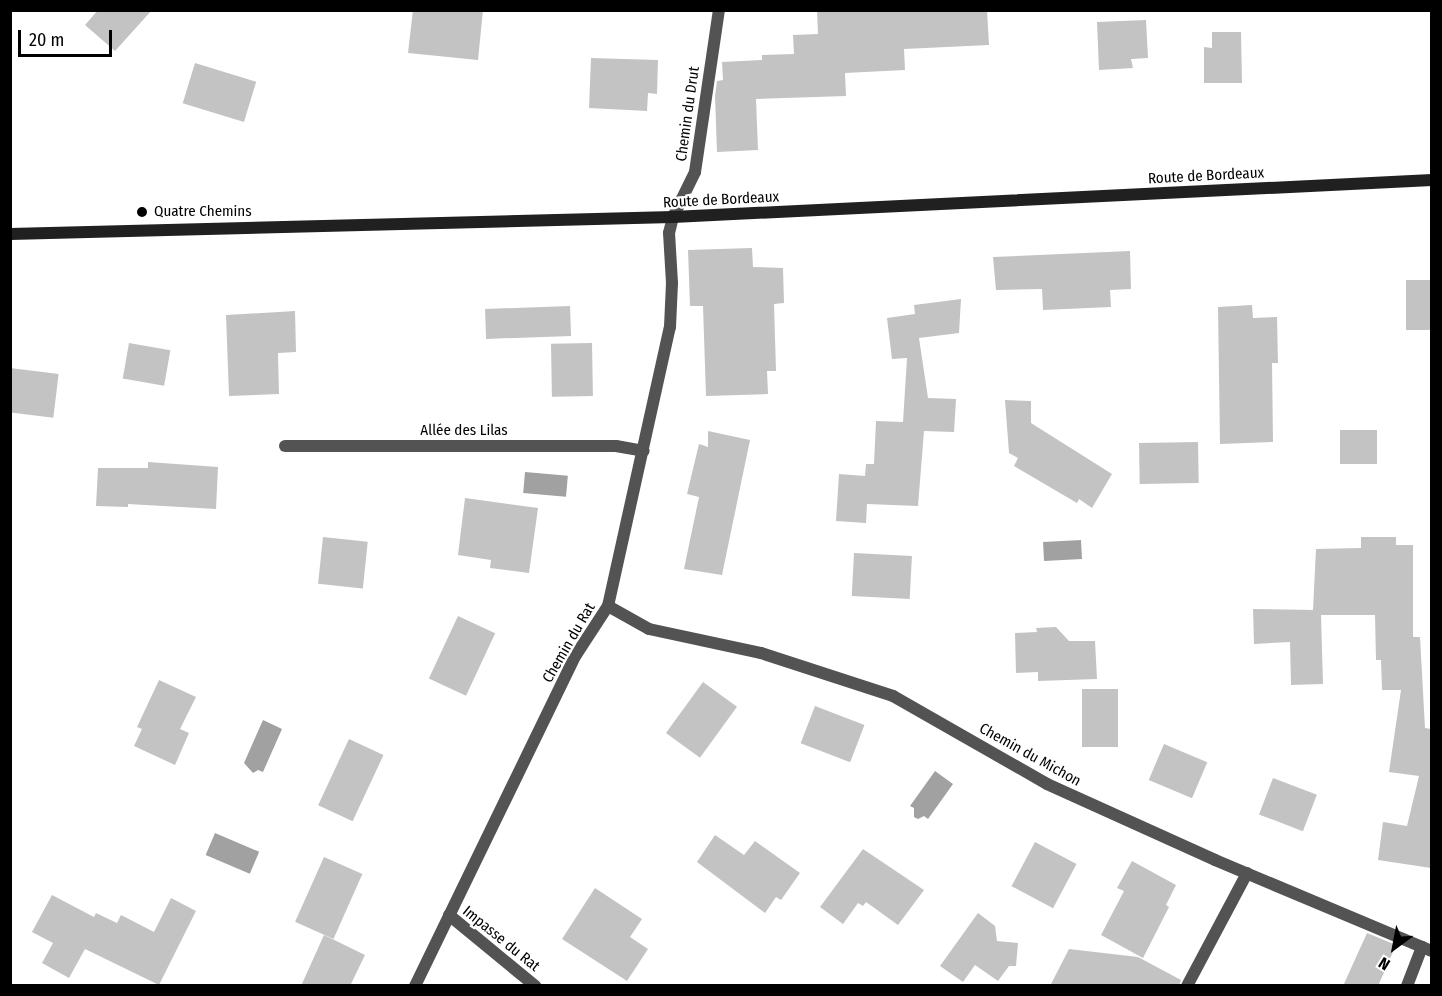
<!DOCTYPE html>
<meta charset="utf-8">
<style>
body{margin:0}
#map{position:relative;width:1442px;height:996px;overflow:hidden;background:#fff;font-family:"Fira Sans Condensed",sans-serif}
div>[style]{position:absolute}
.water>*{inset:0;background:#a1a1a1;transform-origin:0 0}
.building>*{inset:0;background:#c3c3c3;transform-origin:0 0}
.street>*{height:12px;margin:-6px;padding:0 6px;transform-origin:6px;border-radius:6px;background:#535353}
.secondary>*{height:12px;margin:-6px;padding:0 6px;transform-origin:6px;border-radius:6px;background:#202020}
.dots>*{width:16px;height:16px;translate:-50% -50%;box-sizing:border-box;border:3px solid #fff;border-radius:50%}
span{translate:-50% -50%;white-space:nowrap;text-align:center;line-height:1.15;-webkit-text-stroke:4.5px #fff;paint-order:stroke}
.street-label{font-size:15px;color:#000}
.poi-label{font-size:15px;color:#000}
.left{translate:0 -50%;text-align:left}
.frame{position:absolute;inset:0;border:12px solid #000;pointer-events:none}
.north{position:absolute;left:1364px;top:918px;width:60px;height:60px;-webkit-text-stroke:4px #fff;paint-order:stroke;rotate:212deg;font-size:16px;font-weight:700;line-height:24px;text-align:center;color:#000}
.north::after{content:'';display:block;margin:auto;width:21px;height:27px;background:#000;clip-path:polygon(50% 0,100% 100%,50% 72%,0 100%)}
.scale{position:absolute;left:18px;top:30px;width:94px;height:27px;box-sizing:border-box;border:3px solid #000;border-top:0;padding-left:8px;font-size:18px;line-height:21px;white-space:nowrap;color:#000;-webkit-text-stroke:4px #fff;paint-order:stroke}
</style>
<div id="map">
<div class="water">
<i style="left:525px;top:472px;width:43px;height:21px;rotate:5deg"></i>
<i style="left:1081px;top:540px;width:19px;height:38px;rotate:87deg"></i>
<i style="clip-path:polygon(263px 720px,282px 729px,263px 772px,258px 770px,253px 773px,244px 763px)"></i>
<i style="clip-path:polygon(935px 771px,953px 784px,928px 819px,924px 816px,918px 819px,914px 817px,914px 808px,910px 806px)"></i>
<i style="left:215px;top:833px;width:48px;height:24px;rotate:23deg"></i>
</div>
<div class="building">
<i style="clip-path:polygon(98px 10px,152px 10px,115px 51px,85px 25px)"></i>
<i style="clip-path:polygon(413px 10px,483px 10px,478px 60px,408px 53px)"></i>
<i style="clip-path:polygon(817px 10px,987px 10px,989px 45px,904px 49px,905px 70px,845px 73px,846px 96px,756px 99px,758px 150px,717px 152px,715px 96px,717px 81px,723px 80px,722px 62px,762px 60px,762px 55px,794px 54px,793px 35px,818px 34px)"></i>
<i style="clip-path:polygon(1146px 20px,1148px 58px,1131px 59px,1133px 68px,1099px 70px,1097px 22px)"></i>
<i style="clip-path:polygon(1212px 32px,1241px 32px,1242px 83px,1204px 83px,1204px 47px,1212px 48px)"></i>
<i style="clip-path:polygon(591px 58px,658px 60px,657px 94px,648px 93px,647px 111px,589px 108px)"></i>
<i style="left:195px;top:63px;width:64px;height:42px;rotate:17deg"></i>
<i style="clip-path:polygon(752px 248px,753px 267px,783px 268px,784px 303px,774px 304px,776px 371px,767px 371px,768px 394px,706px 396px,703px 306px,690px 306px,688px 250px)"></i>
<i style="clip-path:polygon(1130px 251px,1131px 289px,1110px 290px,1111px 307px,1043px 310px,1042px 289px,996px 290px,993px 257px)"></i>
<i style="left:1406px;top:280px;width:25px;height:50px"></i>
<i style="clip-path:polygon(961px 299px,959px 333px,919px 338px,928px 398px,956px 399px,954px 432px,924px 431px,918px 506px,867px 504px,866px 523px,836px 521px,839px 474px,865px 476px,866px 464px,874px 464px,876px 421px,903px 422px,907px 358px,892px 359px,887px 318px,915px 314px,914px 305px)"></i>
<i style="clip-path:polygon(1252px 305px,1253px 318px,1277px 317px,1278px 363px,1272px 363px,1273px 442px,1220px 444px,1218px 307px)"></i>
<i style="left:570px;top:306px;width:30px;height:85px;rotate:88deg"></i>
<i style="clip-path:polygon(295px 311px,296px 352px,278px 353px,279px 394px,229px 396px,226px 315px)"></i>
<i style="left:129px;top:343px;width:42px;height:36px;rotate:10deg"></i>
<i style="left:592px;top:343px;width:53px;height:41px;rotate:89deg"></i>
<i style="left:10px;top:368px;width:49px;height:44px;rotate:7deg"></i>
<i style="clip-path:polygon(1005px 400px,1031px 401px,1031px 423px,1112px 474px,1092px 508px,1079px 499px,1077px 503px,1014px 466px,1018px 458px,1009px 453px)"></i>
<i style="left:1340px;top:430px;width:37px;height:34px"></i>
<i style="clip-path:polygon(708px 431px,750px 440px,722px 575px,684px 569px,699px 497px,687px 494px,699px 444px,708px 447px)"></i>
<i style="left:1198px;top:442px;width:41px;height:59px;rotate:89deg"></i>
<i style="clip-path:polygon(148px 462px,218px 467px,216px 509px,128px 504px,128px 507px,96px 506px,98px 468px,148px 468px)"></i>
<i style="clip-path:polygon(465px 498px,538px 508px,529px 573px,490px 568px,491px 560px,458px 555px)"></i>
<i style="left:323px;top:537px;width:45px;height:47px;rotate:6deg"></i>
<i style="clip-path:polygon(1361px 537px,1396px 537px,1396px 545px,1413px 545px,1413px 637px,1420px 637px,1425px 728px,1431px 729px,1431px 868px,1378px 860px,1383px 822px,1407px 826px,1419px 776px,1389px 772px,1401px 690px,1382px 690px,1381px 660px,1376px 660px,1375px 615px,1321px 615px,1323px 684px,1291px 685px,1290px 642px,1254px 644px,1253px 609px,1313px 610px,1316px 549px,1361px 548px)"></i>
<i style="left:854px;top:553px;width:58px;height:43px;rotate:3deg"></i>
<i style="left:458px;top:616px;width:41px;height:69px;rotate:25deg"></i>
<i style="clip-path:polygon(1056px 627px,1069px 641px,1095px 641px,1097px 679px,1038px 681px,1038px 672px,1016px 673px,1015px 633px,1037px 632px,1036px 628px)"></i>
<i style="clip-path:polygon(159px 680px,196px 697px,180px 729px,189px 733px,175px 765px,134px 746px,142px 729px,137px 727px)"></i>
<i style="left:703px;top:682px;width:42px;height:63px;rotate:36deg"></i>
<i style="left:1118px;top:689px;width:58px;height:36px;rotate:90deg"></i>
<i style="left:815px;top:706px;width:53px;height:40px;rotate:21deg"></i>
<i style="left:349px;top:739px;width:38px;height:73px;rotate:25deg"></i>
<i style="left:1164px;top:744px;width:47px;height:39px;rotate:23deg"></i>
<i style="left:1273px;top:778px;width:47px;height:39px;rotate:21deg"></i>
<i style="clip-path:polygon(715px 835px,744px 855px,755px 841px,800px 873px,781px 900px,776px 897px,765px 913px,697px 862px)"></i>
<i style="left:1035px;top:842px;width:47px;height:50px;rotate:28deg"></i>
<i style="clip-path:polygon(863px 849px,924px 890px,898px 925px,866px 902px,863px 906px,858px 903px,843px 924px,820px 907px)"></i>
<i style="left:324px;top:857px;width:42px;height:71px;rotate:24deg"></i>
<i style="clip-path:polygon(1132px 861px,1176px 885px,1166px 905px,1169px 907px,1143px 958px,1101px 935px,1124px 891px,1117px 888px)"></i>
<i style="clip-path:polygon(595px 888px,642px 919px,630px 937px,648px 949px,627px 981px,562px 939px)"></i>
<i style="clip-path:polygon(52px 895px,94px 917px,96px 913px,117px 923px,121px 915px,154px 932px,171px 898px,196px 911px,159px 985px,85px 949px,69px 978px,42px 963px,53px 943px,32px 932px)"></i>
<i style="clip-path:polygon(978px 913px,995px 926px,997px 941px,1018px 943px,1016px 966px,1009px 966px,998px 981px,975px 965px,963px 982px,940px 966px)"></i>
<i style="clip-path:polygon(1367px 933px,1396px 945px,1378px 986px,1343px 986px)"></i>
<i style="clip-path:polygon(324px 935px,365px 955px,350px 986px,301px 986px)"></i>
<i style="clip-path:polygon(1069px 949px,1138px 957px,1181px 980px,1179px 986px,1050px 986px)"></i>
</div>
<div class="street">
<i style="left:285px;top:446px;width:331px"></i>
<i style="left:616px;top:446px;width:28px;rotate:10deg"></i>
<i style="left:608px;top:606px;width:47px;rotate:29.3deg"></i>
<i style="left:649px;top:629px;width:115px;rotate:12.1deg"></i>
<i style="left:761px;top:653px;width:139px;rotate:18deg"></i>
<i style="left:893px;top:696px;width:177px;rotate:29.7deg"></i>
<i style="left:1047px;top:784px;width:184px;rotate:24.3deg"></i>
<i style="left:1215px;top:860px;width:235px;rotate:22.8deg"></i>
<i style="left:449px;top:915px;width:112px;rotate:39.5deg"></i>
<i style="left:415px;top:986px;width:368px;rotate:-64.1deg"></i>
<i style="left:576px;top:655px;width:59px;rotate:-56.9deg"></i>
<i style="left:608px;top:606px;width:286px;rotate:-77.5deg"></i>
<i style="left:670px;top:327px;width:44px;rotate:-87.4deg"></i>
<i style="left:672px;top:283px;width:50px;rotate:-93.4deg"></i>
<i style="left:669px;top:233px;width:16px;rotate:-76deg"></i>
<i style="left:673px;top:217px;width:50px;rotate:-63.9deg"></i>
<i style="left:695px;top:172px;width:164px;rotate:-81.6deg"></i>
<i style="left:1187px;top:986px;width:128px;rotate:-62deg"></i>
<i style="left:1407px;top:986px;width:42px;rotate:-69deg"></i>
</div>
<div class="secondary">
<i style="left:10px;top:234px;width:663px;rotate:-1.47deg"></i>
<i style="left:673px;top:217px;width:760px;rotate:-2.79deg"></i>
</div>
<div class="dots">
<i style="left:142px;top:212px;background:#000"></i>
</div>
<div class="street-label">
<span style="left:688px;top:114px;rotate:-82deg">Chemin du Drut</span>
<span style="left:1206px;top:176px;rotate:-3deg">Route de Bordeaux</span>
<span style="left:721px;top:200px;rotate:-3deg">Route de Bordeaux</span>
<span style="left:464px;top:431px">Allée des Lilas</span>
<span style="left:569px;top:643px;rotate:-60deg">Chemin du Rat</span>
<span style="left:1030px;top:755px;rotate:29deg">Chemin du Michon</span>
<span style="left:501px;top:939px;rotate:39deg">Impasse du Rat</span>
</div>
<div class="poi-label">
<span class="left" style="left:154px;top:212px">Quatre Chemins</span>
</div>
<div class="frame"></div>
<div class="north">N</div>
<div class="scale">20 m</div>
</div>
